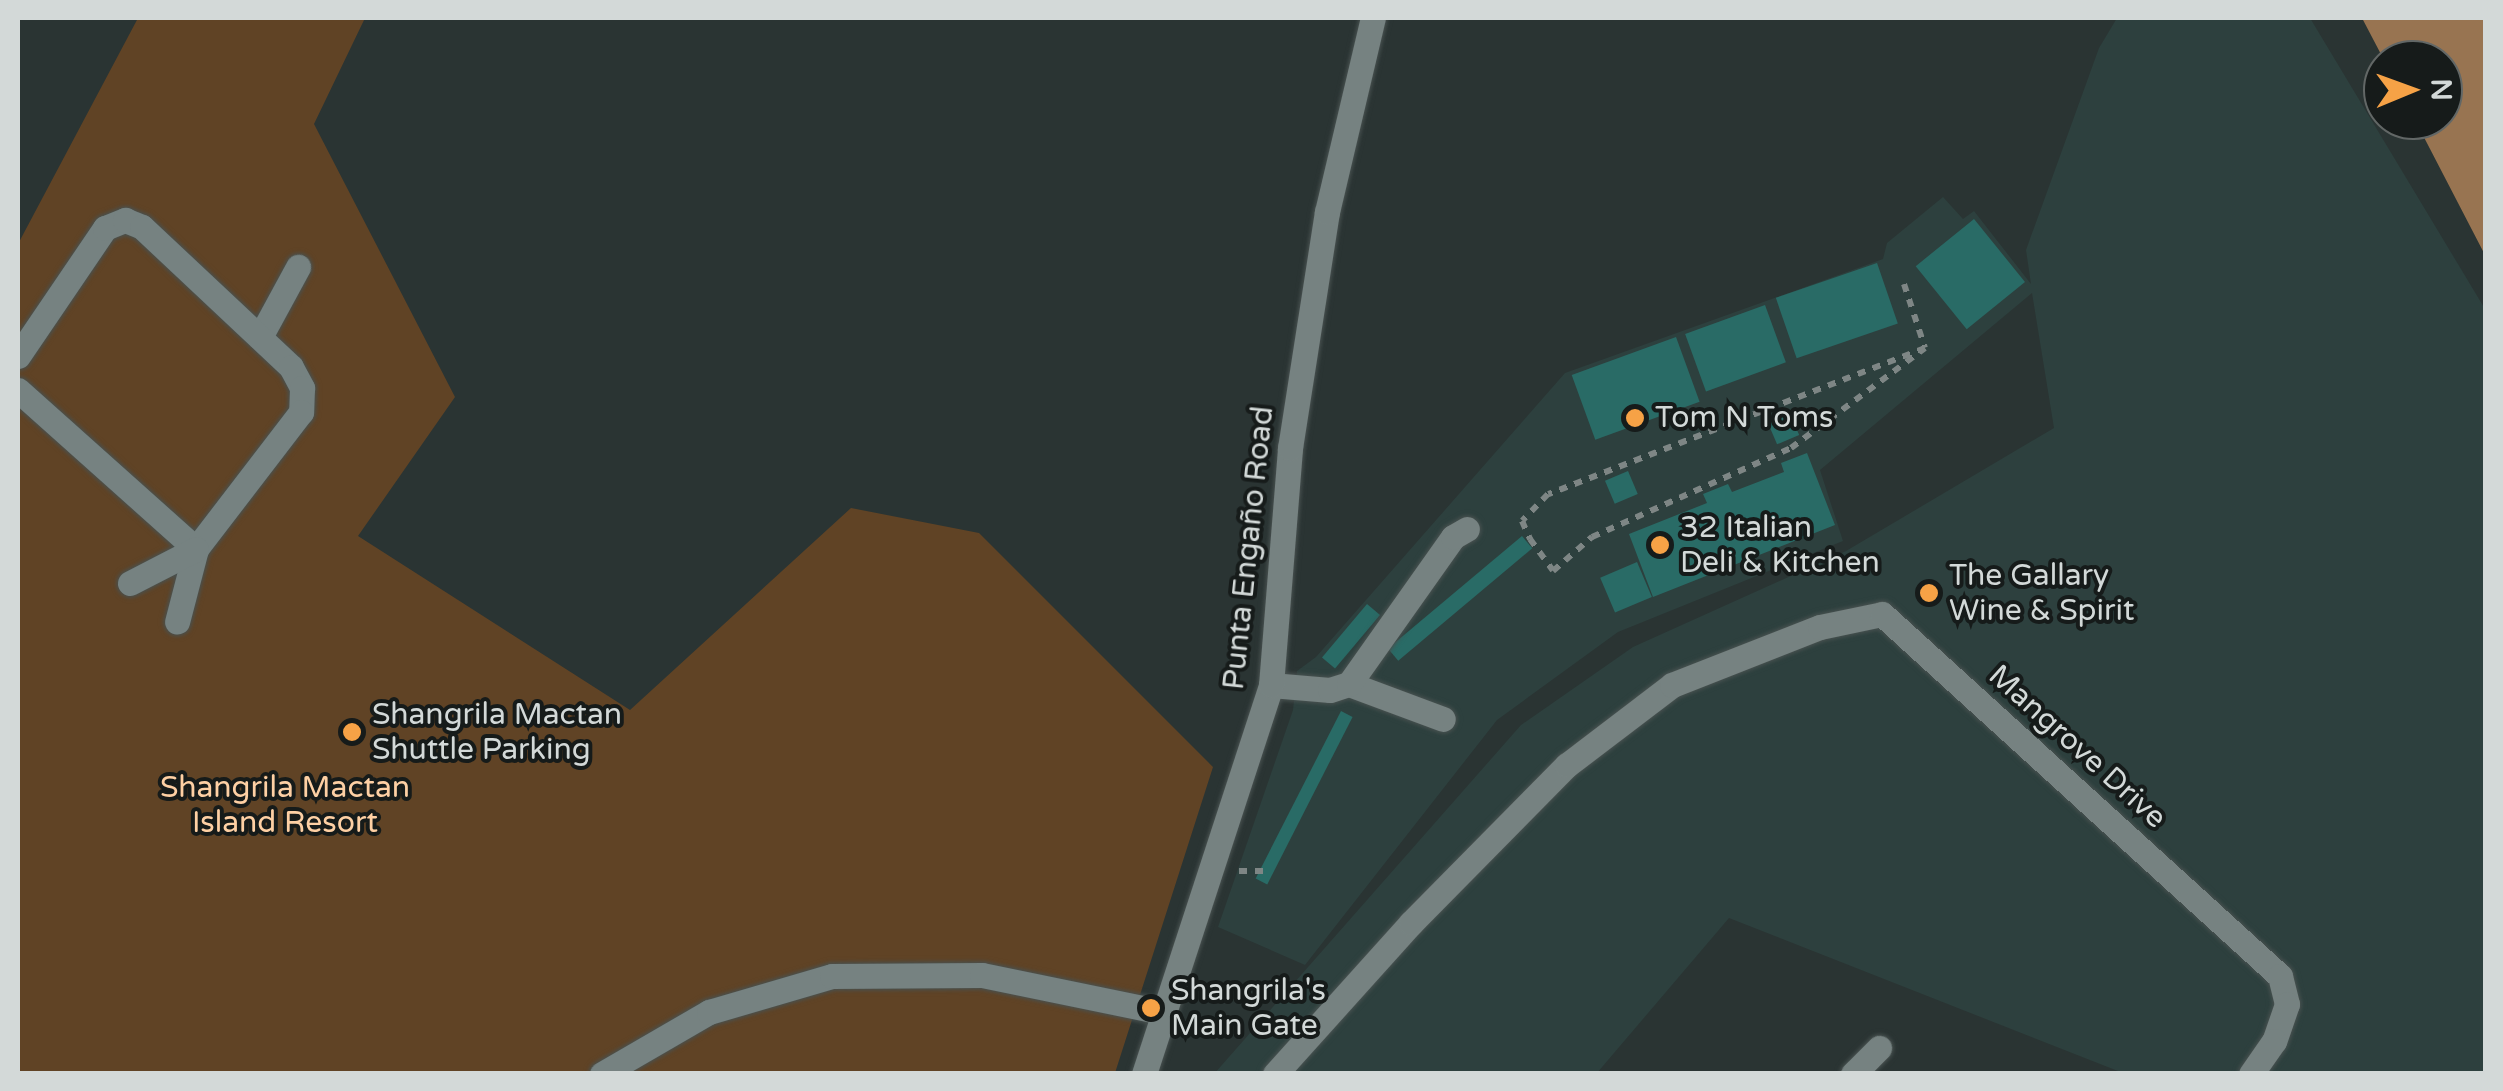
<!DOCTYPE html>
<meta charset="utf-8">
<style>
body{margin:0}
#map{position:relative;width:2503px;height:1091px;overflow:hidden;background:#2a3433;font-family:"Varela Round",sans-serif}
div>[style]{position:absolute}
.built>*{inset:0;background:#2d403e}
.green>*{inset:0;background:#604325}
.water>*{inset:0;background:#987451}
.building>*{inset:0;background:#296b66;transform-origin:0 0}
.path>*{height:6px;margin-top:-3px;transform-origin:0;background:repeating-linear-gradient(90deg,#7e8685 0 8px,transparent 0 16px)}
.roads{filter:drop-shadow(0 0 2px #485150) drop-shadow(0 0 2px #485150)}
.minor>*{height:25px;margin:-12.5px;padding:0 12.5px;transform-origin:12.5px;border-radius:12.5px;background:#768281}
.dots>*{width:28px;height:28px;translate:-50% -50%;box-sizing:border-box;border:5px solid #161b1a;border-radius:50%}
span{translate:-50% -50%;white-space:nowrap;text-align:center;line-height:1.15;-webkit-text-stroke:8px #161b1a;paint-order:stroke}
.poi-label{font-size:30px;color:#d3d9d8}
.left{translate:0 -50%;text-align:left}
.street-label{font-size:30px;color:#d3d9d8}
.park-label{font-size:30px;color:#fed0a4}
.frame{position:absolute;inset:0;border:20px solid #d3d9d8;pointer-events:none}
.north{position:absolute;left:2363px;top:40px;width:100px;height:100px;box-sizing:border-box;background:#161b1a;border:2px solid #626766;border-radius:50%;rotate:89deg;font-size:28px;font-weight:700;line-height:40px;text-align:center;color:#d3d9d8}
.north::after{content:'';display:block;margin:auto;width:35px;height:45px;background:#f6a246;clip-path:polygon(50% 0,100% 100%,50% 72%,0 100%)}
</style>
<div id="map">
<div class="built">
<i style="clip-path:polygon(2117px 18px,2310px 18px,2485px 309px,2485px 1073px,2123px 1073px,1729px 918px,1597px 1073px,1214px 1074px,1521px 725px,1633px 647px,1846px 551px,2054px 428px,2032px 293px,1820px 470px,1843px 541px,1618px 632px,1497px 720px,1305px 965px,1218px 927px,1293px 710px,1297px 671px,1316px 657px,1565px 373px,1883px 259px,1887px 243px,1943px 197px,1963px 219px,1974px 211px,2031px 284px,2026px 250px,2099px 48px)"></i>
</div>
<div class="green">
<i style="clip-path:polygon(138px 18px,365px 18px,314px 124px,455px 397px,358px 536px,630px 710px,851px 508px,979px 533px,1213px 767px,1115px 1073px,18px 1074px,18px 244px)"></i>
</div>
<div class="water">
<i style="clip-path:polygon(2362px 18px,2485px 18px,2485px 255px,2415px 120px,2443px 120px,2443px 60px,2384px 60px)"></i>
</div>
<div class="building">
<i style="left:1974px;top:219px;width:81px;height:75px;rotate:51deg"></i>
<i style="left:1877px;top:263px;width:64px;height:107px;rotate:71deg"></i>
<i style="left:1765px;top:305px;width:61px;height:85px;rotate:70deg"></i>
<i style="left:1676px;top:337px;width:69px;height:111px;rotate:70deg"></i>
<i style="left:1789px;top:411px;width:26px;height:24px;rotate:67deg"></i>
<i style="clip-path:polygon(1807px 453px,1835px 525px,1653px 597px,1629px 534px,1707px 503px,1703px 494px,1728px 484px,1732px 492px,1784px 472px,1781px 463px)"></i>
<i style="left:1628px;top:471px;width:25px;height:25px;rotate:67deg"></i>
<i style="left:1522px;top:536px;width:16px;height:175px;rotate:50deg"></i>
<i style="left:1637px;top:562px;width:38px;height:40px;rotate:67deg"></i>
<i style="left:1367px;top:604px;width:17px;height:70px;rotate:40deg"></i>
<i style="left:1341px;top:711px;width:13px;height:188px;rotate:27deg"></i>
</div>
<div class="path">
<i style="left:1904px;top:284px;width:67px;rotate:71.8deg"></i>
<i style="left:1925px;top:348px;width:404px;rotate:158.8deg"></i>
<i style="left:1548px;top:494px;width:37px;rotate:134deg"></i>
<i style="left:1522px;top:521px;width:20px;rotate:66deg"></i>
<i style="left:1530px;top:539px;width:39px;rotate:54deg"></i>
<i style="left:1553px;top:571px;width:52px;rotate:-41.1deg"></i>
<i style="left:1592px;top:537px;width:218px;rotate:-24.1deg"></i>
<i style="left:1791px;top:448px;width:167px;rotate:-36.7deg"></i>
<i style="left:1239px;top:871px;width:29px"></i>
</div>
<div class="roads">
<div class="minor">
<i style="left:260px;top:337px;width:80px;rotate:-61.5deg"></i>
<i style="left:18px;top:356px;width:155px;rotate:-55.8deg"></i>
<i style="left:105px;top:228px;width:22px;rotate:-22deg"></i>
<i style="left:125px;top:220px;width:18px;rotate:22deg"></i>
<i style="left:142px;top:227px;width:204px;rotate:43.2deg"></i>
<i style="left:291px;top:367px;width:24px;rotate:62deg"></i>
<i style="left:302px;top:388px;width:24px;rotate:92deg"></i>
<i style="left:301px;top:412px;width:173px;rotate:127.5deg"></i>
<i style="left:196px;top:549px;width:75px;rotate:104.6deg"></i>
<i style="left:18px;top:390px;width:239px;rotate:41.8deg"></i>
<i style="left:130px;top:583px;width:74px;rotate:-27.3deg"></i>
<i style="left:1349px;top:684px;width:100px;rotate:20.4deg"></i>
<i style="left:1271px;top:685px;width:59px;rotate:4.8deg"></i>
<i style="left:1330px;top:690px;width:20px;rotate:-18deg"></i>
<i style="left:1349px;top:684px;width:180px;rotate:-54.7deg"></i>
<i style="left:1453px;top:537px;width:16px;rotate:-30deg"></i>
<i style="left:602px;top:1074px;width:124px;rotate:-30.1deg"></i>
<i style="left:709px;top:1012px;width:128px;rotate:-16.3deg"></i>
<i style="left:832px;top:976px;width:150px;rotate:-0.4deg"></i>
<i style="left:982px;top:975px;width:185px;rotate:11.6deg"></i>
<i style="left:1144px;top:1074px;width:409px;rotate:-71.9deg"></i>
<i style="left:1271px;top:685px;width:238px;rotate:-85.4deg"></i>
<i style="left:1290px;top:448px;width:239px;rotate:-81.1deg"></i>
<i style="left:1327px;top:212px;width:199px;rotate:-76.7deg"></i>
<i style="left:1275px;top:1074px;width:203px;rotate:-48deg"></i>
<i style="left:1411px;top:923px;width:222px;rotate:-45.4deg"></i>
<i style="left:1567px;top:765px;width:132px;rotate:-37.3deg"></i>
<i style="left:1672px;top:685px;width:159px;rotate:-21.4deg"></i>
<i style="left:1820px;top:627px;width:63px;rotate:-11.8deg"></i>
<i style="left:1882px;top:614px;width:538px;rotate:42.29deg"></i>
<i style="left:2280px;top:976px;width:29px;rotate:76deg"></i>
<i style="left:2287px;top:1004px;width:39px;rotate:109deg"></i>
<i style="left:2274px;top:1041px;width:40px;rotate:124.9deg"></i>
<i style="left:1853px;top:1074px;width:37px;rotate:-45deg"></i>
</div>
</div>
<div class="dots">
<i style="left:1635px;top:418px;background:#f6a246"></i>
<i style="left:1660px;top:545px;background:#f6a246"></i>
<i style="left:1929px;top:593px;background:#f6a246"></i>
<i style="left:352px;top:732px;background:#f6a246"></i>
<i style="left:1151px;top:1008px;background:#f6a246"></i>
</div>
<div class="poi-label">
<span class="left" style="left:1655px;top:418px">Tom N Toms</span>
<span class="left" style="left:1680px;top:545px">32 Italian<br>Deli &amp; Kitchen</span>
<span class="left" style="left:1949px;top:593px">The Gallary<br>Wine &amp; Spirit</span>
<span class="left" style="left:372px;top:732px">Shangrila Mactan<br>Shuttle Parking</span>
<span class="left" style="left:1171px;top:1008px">Shangrila's<br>Main Gate</span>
</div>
<div class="street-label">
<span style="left:1249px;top:548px;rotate:-84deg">Punta Engaño Road</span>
<span style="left:2077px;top:747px;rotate:42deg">Mangrove Drive</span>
</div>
<div class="park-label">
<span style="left:285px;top:805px">Shangrila Mactan<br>Island Resort</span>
</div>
<div class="frame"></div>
<div class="north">N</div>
</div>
